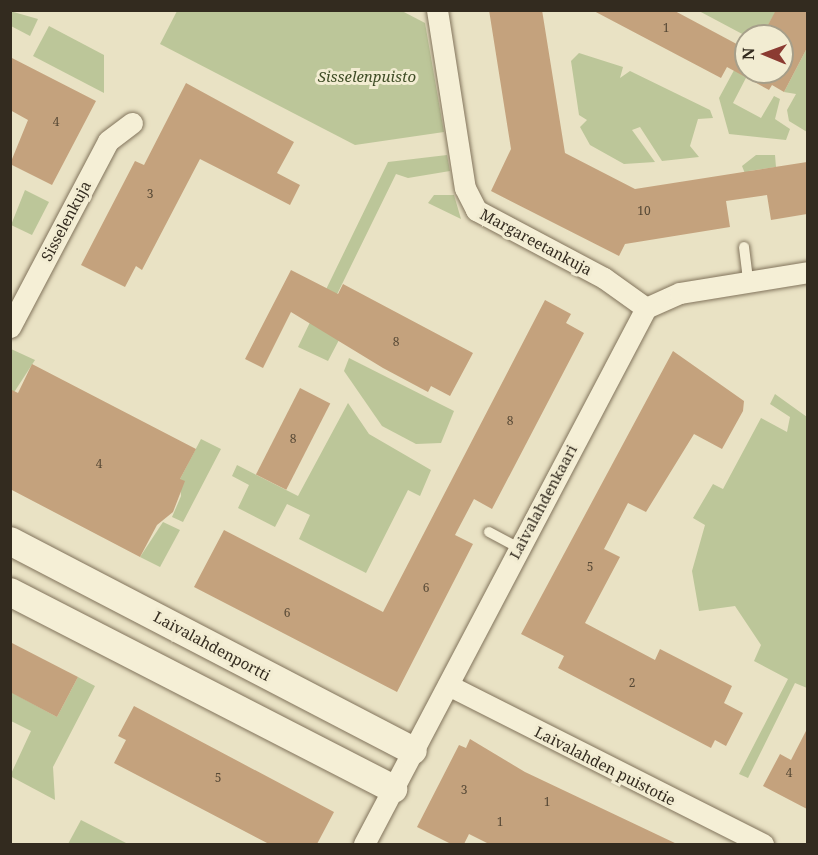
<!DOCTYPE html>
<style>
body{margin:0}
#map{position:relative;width:818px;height:855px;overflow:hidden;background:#e9e2c4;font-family:"Noto Serif",serif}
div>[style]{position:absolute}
.green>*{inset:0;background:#bcc699}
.building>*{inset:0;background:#c4a27d;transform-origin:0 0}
.roads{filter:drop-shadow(0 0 2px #82745c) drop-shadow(0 0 2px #82745c)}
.lane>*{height:10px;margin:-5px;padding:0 5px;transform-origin:5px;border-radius:5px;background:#f5efd6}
.street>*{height:21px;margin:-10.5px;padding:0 10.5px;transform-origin:10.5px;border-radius:10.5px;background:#f5efd6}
.secondary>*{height:28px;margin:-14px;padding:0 14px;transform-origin:14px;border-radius:14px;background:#f5efd6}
span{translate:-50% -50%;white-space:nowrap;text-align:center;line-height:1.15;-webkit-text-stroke:6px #f2ecd2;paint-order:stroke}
.number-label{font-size:12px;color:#574936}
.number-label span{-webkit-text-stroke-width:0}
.park-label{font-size:15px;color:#404e27;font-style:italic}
.street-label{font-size:15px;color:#332b1f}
.frame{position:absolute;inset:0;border:12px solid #332b1f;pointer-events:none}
.north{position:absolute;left:734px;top:24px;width:60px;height:60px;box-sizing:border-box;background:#f2ecd2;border:2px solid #a69f8a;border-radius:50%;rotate:271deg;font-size:16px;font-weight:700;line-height:24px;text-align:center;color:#332b1f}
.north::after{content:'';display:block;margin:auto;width:21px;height:27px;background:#8b3b32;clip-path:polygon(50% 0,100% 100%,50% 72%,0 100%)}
</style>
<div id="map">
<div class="green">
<i style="clip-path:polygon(10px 11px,38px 19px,30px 36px,11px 26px)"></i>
<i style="clip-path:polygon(177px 11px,402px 11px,425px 23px,444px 132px,355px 145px,160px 44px)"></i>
<i style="clip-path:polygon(699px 11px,776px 11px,762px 36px,752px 36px,753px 26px,746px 36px)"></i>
<i style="clip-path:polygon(49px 26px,104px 55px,104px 93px,33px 56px)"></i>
<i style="clip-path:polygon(746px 48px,749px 72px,733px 103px,761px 118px,774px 96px,780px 99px,775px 119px,790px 129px,786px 140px,729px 134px,719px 98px)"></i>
<i style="clip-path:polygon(807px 48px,807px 132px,789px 121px,787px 110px,796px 94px,784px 92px)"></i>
<i style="clip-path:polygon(579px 53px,623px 67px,620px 78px,630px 71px,710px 110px,713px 118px,698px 119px,690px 146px,699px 157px,662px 161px,640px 127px,632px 130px,655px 162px,624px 164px,590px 145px,580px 127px,587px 120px,579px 115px,571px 61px)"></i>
<i style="clip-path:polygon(447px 155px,450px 171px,408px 178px,396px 174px,321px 327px,340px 338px,328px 361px,298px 347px,388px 162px)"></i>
<i style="clip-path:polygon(756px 155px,775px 155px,776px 167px,749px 171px,752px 191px,742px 166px)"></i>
<i style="clip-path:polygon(25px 190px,49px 202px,32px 235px,11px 225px)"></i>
<i style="clip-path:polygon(434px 195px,454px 195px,461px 219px,428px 203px)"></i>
<i style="clip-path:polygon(11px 349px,35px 360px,11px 397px,10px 350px)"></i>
<i style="clip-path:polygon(349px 358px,454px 411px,441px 443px,416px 444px,382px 426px,344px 371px)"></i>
<i style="clip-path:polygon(775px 394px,807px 417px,807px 688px,795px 683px,748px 778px,739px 774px,788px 679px,754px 661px,761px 645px,735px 606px,699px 611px,692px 571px,705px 525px,693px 518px,713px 484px,723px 489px,761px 418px,787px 432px,790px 417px,770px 404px)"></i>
<i style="clip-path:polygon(348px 403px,369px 434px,431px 470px,420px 496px,408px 490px,366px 573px,299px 539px,310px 515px,287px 504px,275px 527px,238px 508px,249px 485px,232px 476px,237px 465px,298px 496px)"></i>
<i style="clip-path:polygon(201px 439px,221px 449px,183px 522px,172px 517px,181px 496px,180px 479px)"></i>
<i style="clip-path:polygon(163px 522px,180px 530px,160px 567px,140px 557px)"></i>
<i style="clip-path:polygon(78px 677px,95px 686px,53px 767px,55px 800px,10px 776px,31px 731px,11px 721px,11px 692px,57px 717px)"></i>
<i style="clip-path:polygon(81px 820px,128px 844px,68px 844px)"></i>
</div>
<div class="building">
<i style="clip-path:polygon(489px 10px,542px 10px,565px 153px,635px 189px,807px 162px,807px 214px,771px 220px,767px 195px,726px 201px,730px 227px,625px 244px,619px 256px,491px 191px,511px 149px)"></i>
<i style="clip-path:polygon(592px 10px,673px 10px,746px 49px,746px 72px,782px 72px,782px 36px,762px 36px,776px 10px,807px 10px,807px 48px,784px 92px,772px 85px,769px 90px,727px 67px,721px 78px)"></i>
<i style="clip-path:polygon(10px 57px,96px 101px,52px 185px,10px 164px,28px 120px,10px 110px)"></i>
<i style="clip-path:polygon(186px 83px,294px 142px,277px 173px,300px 185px,290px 205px,200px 159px,142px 270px,136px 266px,125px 287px,81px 265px,135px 161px,144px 165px)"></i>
<i style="clip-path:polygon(291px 270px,338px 294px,343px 284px,473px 353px,450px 396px,431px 386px,428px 392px,383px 368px,291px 312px,263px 368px,245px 359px)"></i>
<i style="clip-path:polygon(545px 300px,571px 314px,566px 323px,584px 333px,492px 509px,474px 499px,455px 535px,473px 544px,397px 692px,194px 587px,224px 530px,383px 612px)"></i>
<i style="clip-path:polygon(673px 351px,744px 401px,743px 411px,722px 449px,694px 434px,646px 512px,628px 503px,604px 549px,620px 557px,585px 623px,655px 660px,660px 649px,732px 686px,724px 703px,743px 713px,726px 746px,715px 740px,711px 748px,558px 668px,564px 656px,521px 634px)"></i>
<i style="clip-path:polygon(32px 364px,196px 449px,180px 479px,185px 481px,173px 512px,157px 525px,140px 557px,10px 489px,10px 389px,18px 393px)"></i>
<i style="left:300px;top:388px;width:34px;height:97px;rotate:27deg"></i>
<i style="clip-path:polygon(10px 642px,78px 677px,57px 717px,10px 692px)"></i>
<i style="clip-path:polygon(134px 706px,334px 812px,317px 844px,269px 844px,114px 763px,126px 740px,118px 736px)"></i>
<i style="clip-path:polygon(807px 729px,807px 809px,763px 786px,780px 754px,791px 760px)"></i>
<i style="clip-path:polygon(470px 739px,525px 772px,677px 844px,489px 844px,469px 834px,464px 844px,451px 844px,417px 827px,459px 745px,466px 748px)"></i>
</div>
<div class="roads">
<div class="lane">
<i style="left:744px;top:247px;width:35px;rotate:83deg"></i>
<i style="left:489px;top:532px;width:34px;rotate:28deg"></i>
</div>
<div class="street">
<i style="left:437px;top:10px;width:180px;rotate:81.1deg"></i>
<i style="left:465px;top:188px;width:25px;rotate:63deg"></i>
<i style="left:476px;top:210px;width:145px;rotate:28deg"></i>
<i style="left:604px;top:278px;width:52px;rotate:35.5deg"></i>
<i style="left:10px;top:327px;width:210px;rotate:-62.2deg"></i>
<i style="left:108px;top:141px;width:30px;rotate:-37deg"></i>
<i style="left:448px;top:685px;width:353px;rotate:26.8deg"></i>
<i style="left:364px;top:844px;width:606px;rotate:-62.25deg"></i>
<i style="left:646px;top:308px;width:37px;rotate:-24deg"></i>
<i style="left:680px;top:293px;width:130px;rotate:-9.3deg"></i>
</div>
<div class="secondary">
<i style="left:10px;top:541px;width:454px;rotate:27.5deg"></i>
<i style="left:10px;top:592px;width:431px;rotate:27.2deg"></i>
</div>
</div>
<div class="number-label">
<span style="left:666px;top:28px">1</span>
<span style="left:56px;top:122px">4</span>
<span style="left:150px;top:194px">3</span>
<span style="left:644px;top:211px">10</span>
<span style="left:396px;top:342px">8</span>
<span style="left:510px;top:421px">8</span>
<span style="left:293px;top:439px">8</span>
<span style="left:99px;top:464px">4</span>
<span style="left:590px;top:567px">5</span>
<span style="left:426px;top:588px">6</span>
<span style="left:287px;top:613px">6</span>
<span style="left:632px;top:683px">2</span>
<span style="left:789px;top:773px">4</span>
<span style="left:218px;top:778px">5</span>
<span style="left:464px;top:790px">3</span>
<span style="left:547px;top:802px">1</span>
<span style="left:500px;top:822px">1</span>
</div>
<div class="park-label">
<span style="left:367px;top:77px">Sisselenpuisto</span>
</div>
<div class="street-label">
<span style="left:66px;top:221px;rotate:-62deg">Sisselenkuja</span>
<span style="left:536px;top:242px;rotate:28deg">Margareetankuja</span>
<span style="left:543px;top:502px;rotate:-62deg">Laivalahdenkaari</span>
<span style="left:212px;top:646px;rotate:28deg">Laivalahdenportti</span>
<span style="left:605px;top:766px;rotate:27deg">Laivalahden puistotie</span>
</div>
<div class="frame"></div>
<div class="north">N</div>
</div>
